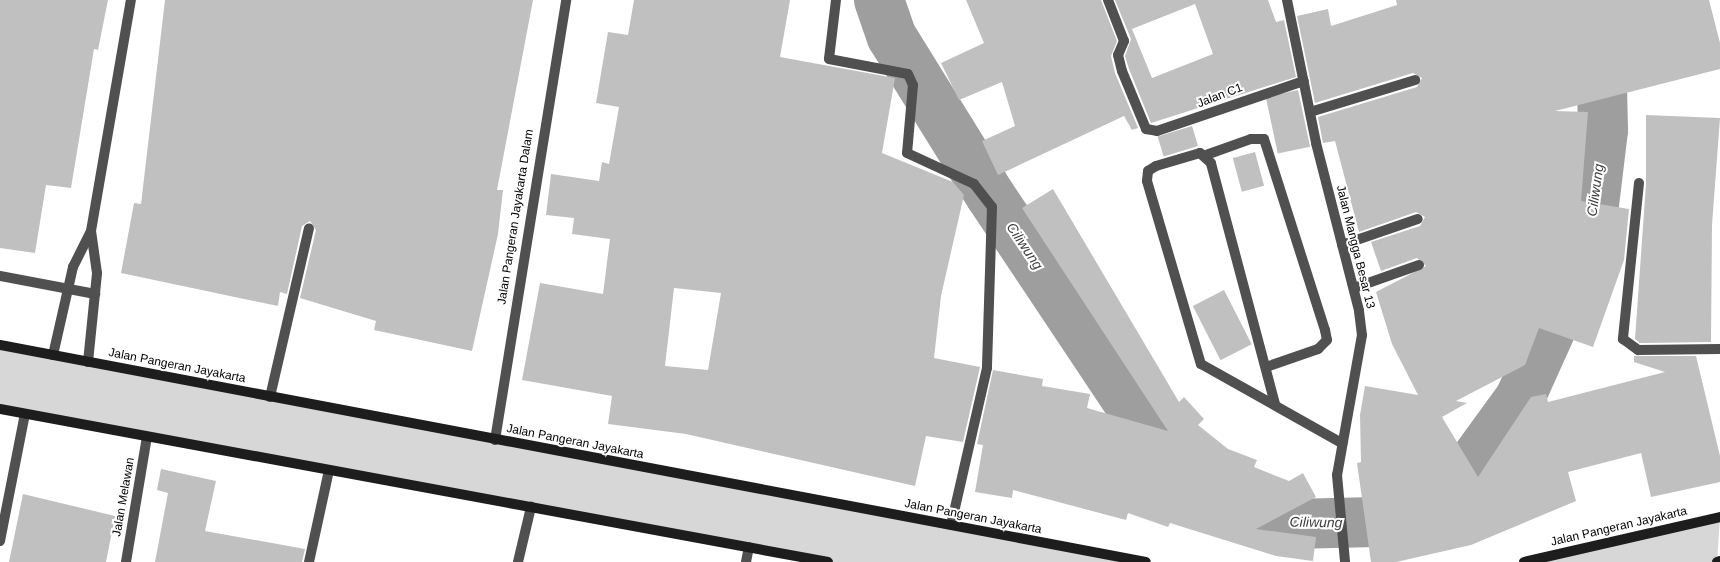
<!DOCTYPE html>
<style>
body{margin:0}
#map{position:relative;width:1720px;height:562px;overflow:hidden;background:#fff;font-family:Helvetica,sans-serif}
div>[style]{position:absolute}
.green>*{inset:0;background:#d7d7d7}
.river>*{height:50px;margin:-25px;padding:0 25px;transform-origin:25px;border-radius:25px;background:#9e9e9e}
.building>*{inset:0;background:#c0c0c0;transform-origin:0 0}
.lane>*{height:10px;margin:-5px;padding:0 5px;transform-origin:5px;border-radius:5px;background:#505050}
.street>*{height:10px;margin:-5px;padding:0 5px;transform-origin:5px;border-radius:5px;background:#505050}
.secondary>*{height:10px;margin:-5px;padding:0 5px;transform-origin:5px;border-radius:5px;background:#1d1d1d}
span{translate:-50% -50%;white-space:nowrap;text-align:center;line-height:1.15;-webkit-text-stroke:4px #fff;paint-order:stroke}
.street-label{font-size:12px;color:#000}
.water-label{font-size:14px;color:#3f3f3f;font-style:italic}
</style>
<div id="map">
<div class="green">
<i style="clip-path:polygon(0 345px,1145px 562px,829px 562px,0 409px)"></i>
<i style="clip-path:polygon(1720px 517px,1717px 562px,1526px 562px)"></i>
</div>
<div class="river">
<i style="left:879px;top:0;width:39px;rotate:71deg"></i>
<i style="left:892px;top:37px;width:186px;rotate:58.2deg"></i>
<i style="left:990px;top:195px;width:297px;rotate:56.3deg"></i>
<i style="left:1155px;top:442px;width:97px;rotate:38.3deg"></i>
<i style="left:1231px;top:502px;width:63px;rotate:20.4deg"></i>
<i style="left:1290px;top:524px;width:86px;rotate:-1.3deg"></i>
<i style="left:1376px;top:522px;width:80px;rotate:-21.1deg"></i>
<i style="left:1451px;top:493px;width:117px;rotate:-54deg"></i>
<i style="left:1520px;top:398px;width:110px;rotate:-65.8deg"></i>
<i style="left:1565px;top:298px;width:89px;rotate:-71.8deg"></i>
<i style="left:1593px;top:213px;width:84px;rotate:-83.1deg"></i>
<i style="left:1603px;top:130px;width:44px;rotate:-91.3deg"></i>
<i style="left:1602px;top:86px;width:42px;rotate:-116.6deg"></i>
<i style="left:1583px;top:48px;width:50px;rotate:-106.3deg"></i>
</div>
<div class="building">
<i style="clip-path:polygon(0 0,108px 0,98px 50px,94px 49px,71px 188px,46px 185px,35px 253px,0 248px)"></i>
<i style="clip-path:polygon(165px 0,533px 0,497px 190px,503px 190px,498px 234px,472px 351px,374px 330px,376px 321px,300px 298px,316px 230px,310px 221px,302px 226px,287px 294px,280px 292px,278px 306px,121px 273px,134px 203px,141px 204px)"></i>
<i style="clip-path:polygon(evenodd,634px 0,790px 0,780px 57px,895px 78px,882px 153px,953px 182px,964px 195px,941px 296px,934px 358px,980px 367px,963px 442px,926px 436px,915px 486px,686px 434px,608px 424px,612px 396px,522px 380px,540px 283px,603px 294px,610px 239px,572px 234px,574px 218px,546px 215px,551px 174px,599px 181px,602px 162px,609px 164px,619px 107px,596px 103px,608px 32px,628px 35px,634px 0,674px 288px,721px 293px,708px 370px,665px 366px,674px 288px)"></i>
<i style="clip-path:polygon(966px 0,1101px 0,1117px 41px,1111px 56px,1115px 73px,1138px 128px,1132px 130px,1124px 116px,998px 175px,982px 141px,1015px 126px,1002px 82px,959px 100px,941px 63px,984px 43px)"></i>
<i style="clip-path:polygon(evenodd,1115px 0,1268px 0,1276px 22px,1284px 20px,1296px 77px,1151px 123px,1129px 69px,1125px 56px,1131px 39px,1115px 0,1195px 4px,1213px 54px,1152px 78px,1132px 29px,1195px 4px)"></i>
<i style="clip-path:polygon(1396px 0,1709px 0,1720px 43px,1720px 69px,1555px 111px,1588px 112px,1581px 201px,1629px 209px,1624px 260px,1593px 347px,1539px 328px,1525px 365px,1456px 401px,1467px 403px,1442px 417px,1478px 477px,1531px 397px,1546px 394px,1548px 402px,1665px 372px,1634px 362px,1634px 356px,1696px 356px,1720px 456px,1720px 482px,1651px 497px,1641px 453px,1568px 472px,1576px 501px,1471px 545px,1396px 562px,1371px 562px,1357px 463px,1361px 462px,1360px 415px,1365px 386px,1418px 395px,1392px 344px,1376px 292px,1426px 266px,1417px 258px,1381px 271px,1371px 242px,1420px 226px,1425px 217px,1416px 212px,1359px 232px,1335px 141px,1323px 143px,1318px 117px,1417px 87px,1422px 78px,1413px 73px,1315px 103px,1297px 16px,1328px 9px,1331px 26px,1397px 5px)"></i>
<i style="left:1298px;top:90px;width:58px;height:33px;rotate:78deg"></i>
<i style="clip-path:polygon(1646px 115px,1720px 118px,1712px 225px,1711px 342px,1640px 343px,1635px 339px,1646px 184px)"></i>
<i style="left:1192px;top:126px;width:21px;height:36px;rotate:73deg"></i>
<i style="left:1255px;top:152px;width:35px;height:23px;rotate:75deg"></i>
<i style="clip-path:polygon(1053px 189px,1179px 402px,1184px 397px,1204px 419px,1198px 425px,1228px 449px,1257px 460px,1254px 467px,1289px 481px,1303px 473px,1316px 497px,1256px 529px,1316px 537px,1313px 561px,1276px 556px,1170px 523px,1168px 527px,1128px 513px,1126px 520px,1013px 490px,1012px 498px,975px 492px,983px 445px,977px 444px,993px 370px,1043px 379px,1042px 386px,1090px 394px,1087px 408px,1168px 431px,1022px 208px)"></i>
<i style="left:1224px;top:290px;width:61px;height:35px;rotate:63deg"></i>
<i style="clip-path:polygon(161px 469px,216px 481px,205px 531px,305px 549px,302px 562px,155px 562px,168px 493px,157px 490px)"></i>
<i style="clip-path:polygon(23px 494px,115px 516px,106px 562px,9px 562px)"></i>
</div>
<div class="lane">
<i style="left:836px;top:0;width:59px;rotate:96.8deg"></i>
<i style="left:829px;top:59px;width:80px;rotate:10.8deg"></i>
<i style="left:908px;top:74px;width:12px;rotate:66deg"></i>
<i style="left:913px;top:85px;width:68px;rotate:95deg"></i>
<i style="left:907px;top:153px;width:74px;rotate:24.8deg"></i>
<i style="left:974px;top:184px;width:29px;rotate:52deg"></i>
<i style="left:992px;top:207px;width:161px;rotate:91.8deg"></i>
<i style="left:987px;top:368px;width:161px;rotate:102.9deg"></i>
<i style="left:1206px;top:155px;width:48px;rotate:-19.6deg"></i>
<i style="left:1251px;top:139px;width:13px"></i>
<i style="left:1264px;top:139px;width:201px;rotate:72.3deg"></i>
<i style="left:1325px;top:330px;width:10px;rotate:79deg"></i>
<i style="left:1327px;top:340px;width:13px;rotate:135deg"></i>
<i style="left:1318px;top:349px;width:55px;rotate:160.9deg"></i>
<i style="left:1639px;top:183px;width:157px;rotate:95.9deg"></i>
<i style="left:1623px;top:339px;width:19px;rotate:36deg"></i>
<i style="left:1638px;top:350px;width:82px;rotate:-0.7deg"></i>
<i style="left:0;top:276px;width:97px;rotate:10.7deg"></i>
<i style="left:53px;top:355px;width:90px;rotate:-77.2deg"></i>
<i style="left:73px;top:267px;width:40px;rotate:-63.4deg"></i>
<i style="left:88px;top:362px;width:89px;rotate:-84.2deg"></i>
<i style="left:97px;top:273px;width:42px;rotate:-98.1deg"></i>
<i style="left:91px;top:231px;width:234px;rotate:-80.2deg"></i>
<i style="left:270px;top:397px;width:173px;rotate:-77deg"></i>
<i style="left:1275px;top:404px;width:249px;rotate:-104.9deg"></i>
<i style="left:1211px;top:163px;width:15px;rotate:-138deg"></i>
<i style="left:1200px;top:153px;width:46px;rotate:163.5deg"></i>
<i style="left:1156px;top:166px;width:9px;rotate:148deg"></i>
<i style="left:1148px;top:171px;width:10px;rotate:96deg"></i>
<i style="left:1147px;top:181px;width:191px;rotate:73.6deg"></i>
<i style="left:1201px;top:364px;width:162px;rotate:29.3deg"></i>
<i style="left:0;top:541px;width:129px;rotate:-78.9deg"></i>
<i style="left:309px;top:562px;width:94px;rotate:-77.7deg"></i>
<i style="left:518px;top:562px;width:57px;rotate:-76.7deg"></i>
<i style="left:746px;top:562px;width:15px;rotate:-79deg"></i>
</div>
<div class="street">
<i style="left:1108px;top:0;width:44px;rotate:68.7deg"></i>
<i style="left:1124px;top:41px;width:15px;rotate:113deg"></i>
<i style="left:1118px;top:55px;width:16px;rotate:76deg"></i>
<i style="left:1122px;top:71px;width:63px;rotate:67.5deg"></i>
<i style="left:1146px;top:129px;width:11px;rotate:10deg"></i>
<i style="left:1157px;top:131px;width:155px;rotate:-18.8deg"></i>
<i style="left:1287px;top:0;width:146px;rotate:78.5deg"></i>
<i style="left:1316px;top:143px;width:173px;rotate:75.6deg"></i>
<i style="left:1359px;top:311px;width:24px;rotate:83deg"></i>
<i style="left:1362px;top:335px;width:142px;rotate:100.1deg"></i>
<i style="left:1337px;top:475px;width:87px;rotate:84.7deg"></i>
<i style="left:1310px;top:112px;width:110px;rotate:-16.9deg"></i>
<i style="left:1342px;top:245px;width:80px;rotate:-18.9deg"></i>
<i style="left:1354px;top:288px;width:69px;rotate:-19.5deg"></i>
<i style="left:495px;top:440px;width:446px;rotate:-80.8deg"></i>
<i style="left:126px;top:562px;width:127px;rotate:-80.5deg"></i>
</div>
<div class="secondary">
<i style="left:0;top:345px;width:1166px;rotate:10.72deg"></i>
<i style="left:0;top:409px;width:842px;rotate:10.47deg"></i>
<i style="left:1524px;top:562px;width:201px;rotate:-12.9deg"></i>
<i style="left:1717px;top:562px;width:3px;rotate:-18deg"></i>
</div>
<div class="street-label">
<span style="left:1220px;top:96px;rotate:-21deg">Jalan C1</span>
<span style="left:516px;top:217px;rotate:-81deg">Jalan Pangeran Jayakarta Dalam</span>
<span style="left:1355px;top:247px;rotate:76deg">Jalan Mangga Besar 13</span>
<span style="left:177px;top:366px;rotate:11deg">Jalan Pangeran Jayakarta</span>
<span style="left:575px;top:442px;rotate:11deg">Jalan Pangeran Jayakarta</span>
<span style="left:124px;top:497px;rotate:-80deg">Jalan Melawan</span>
<span style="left:973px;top:517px;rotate:11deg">Jalan Pangeran Jayakarta</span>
<span style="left:1619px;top:527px;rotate:-13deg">Jalan Pangeran Jayakarta</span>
</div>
<div class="water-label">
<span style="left:1595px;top:190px;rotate:-82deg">Ciliwung</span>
<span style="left:1025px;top:246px;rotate:56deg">Ciliwung</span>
<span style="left:1316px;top:522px;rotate:1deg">Ciliwung</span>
</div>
</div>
